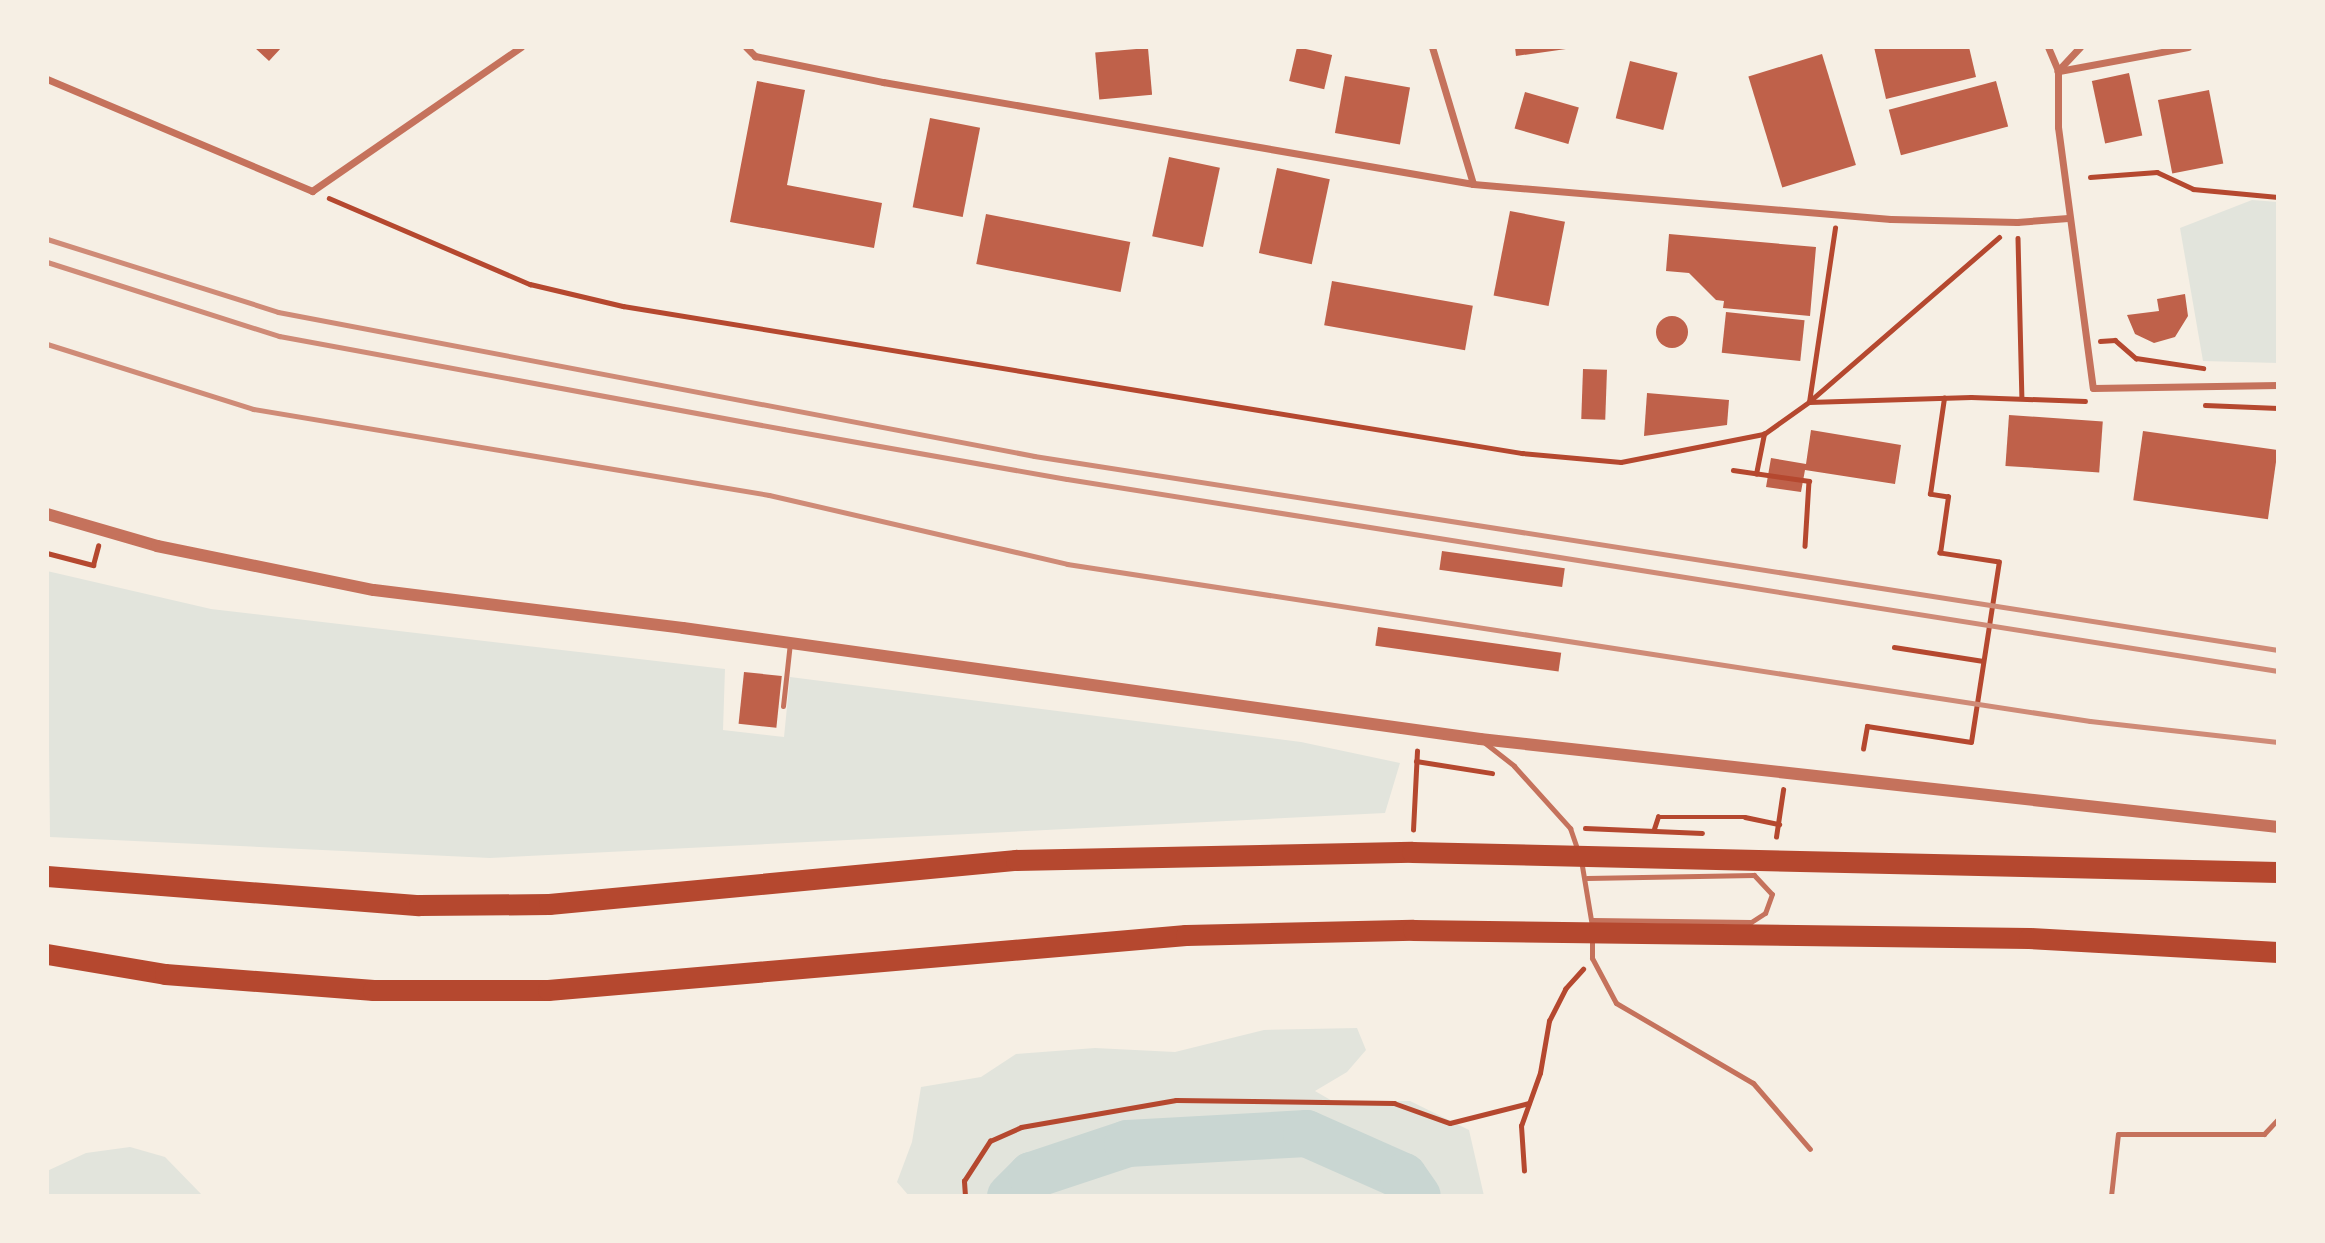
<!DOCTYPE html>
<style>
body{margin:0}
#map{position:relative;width:2325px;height:1243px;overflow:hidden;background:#f6efe4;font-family:"IBM Plex Sans",sans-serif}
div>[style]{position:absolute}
.green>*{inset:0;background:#e2e4dc}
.river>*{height:47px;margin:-23.5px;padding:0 23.5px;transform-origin:23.5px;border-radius:23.5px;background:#c9d6d2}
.building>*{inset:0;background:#bf614a;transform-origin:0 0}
.round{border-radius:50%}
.path>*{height:4.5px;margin:-2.25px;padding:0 2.25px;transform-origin:2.25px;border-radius:2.25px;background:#b5482f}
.service>*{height:5px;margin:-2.5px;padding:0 2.5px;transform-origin:2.5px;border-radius:2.5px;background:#c5725c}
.minor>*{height:7px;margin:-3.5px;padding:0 3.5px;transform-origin:3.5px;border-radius:3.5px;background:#c5725c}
.tertiary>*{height:12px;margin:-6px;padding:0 6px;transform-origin:6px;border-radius:6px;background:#c5725c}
.motorway>*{height:21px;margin:-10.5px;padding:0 10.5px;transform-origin:10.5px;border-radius:10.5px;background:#b5482f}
.rail>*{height:5px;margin:-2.5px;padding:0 2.5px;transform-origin:2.5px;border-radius:2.5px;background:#cf8b77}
span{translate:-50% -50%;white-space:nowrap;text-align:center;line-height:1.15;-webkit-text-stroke:5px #f6efe4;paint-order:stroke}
.frame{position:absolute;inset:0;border:49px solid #f6efe4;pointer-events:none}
</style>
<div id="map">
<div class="green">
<i style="clip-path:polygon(2252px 200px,2278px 202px,2278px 363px,2203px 361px,2180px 228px)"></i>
<i style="clip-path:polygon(47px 571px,211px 609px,725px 669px,723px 730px,784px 737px,790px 677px,1301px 742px,1400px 763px,1385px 813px,490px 858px,50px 837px)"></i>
<i style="clip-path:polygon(1357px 1028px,1366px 1050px,1347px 1072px,1315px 1091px,1334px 1102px,1410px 1101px,1469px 1130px,1484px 1196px,909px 1196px,897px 1182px,912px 1142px,921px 1087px,981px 1077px,1016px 1054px,1095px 1048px,1175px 1052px,1264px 1030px)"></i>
<i style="clip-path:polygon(130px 1147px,165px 1157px,203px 1196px,47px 1196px,47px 1171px,86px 1153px)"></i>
</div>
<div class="river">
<i style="left:1010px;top:1196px;width:30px;rotate:-45deg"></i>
<i style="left:1031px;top:1175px;width:101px;rotate:-18.4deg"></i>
<i style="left:1127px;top:1143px;width:179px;rotate:-3.2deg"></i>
<i style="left:1306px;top:1133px;width:106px;rotate:23.9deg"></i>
<i style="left:1403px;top:1176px;width:24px;rotate:55deg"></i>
</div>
<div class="building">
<i style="clip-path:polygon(254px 47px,282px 47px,269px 61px)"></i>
<i style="left:1297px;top:47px;width:36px;height:35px;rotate:13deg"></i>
<i style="clip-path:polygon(1515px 47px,1565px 47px,1566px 49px,1516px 56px)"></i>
<i style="clip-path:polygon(1874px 47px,1969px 47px,1976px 77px,1886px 99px)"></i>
<i style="left:1148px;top:48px;width:47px;height:53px;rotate:85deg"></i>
<i style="left:1822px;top:54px;width:116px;height:77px;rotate:73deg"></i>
<i style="left:1630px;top:61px;width:49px;height:59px;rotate:14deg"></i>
<i style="left:2129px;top:73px;width:64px;height:38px;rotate:78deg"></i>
<i style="left:1345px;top:76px;width:66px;height:58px;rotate:10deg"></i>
<i style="clip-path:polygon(757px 81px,805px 90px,787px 185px,882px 203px,874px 248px,730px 222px)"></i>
<i style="left:1996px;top:81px;width:47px;height:111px;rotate:75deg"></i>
<i style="left:2209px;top:90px;width:75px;height:52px;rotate:79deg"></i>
<i style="left:1525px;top:92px;width:56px;height:38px;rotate:16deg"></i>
<i style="left:930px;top:118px;width:51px;height:91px;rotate:11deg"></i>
<i style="left:1169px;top:157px;width:52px;height:81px;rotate:12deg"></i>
<i style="left:1277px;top:168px;width:54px;height:87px;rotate:12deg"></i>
<i style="left:1510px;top:211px;width:56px;height:86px;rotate:11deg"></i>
<i style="left:986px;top:214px;width:147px;height:51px;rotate:11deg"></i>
<i style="clip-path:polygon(1669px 234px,1816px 247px,1810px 316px,1723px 308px,1724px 301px,1716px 300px,1689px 273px,1666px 271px)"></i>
<i style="left:1332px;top:281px;width:143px;height:45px;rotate:10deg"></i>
<i style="clip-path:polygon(2185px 294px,2188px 316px,2175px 337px,2154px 343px,2135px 334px,2127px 315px,2159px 311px,2157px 299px)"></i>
<i style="left:1726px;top:312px;width:79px;height:41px;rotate:6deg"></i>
<i class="round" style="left:1656px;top:316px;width:32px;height:32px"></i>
<i style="left:1583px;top:369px;width:24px;height:50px;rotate:2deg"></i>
<i style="clip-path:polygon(1647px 393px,1729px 400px,1727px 425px,1644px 436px)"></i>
<i style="left:2009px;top:415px;width:94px;height:51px;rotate:4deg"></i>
<i style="clip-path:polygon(1811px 430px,1901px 445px,1895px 484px,1805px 470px,1801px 492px,1766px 487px,1771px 458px,1806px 464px)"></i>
<i style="left:2143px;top:431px;width:136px;height:70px;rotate:8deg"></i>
<i style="left:1442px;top:551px;width:124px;height:19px;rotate:8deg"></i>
<i style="left:1378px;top:627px;width:185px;height:19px;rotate:8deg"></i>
<i style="left:744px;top:672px;width:38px;height:52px;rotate:6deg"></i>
</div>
<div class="path">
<i style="left:2090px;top:177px;width:67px;rotate:-4.3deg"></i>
<i style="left:2157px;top:172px;width:40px;rotate:25deg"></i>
<i style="left:2193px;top:189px;width:85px;rotate:5.4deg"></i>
<i style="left:329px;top:198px;width:219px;rotate:23.2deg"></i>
<i style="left:530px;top:284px;width:96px;rotate:13.3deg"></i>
<i style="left:623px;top:306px;width:911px;rotate:9.29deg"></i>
<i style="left:1522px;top:453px;width:99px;rotate:5.2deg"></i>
<i style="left:1621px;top:462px;width:146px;rotate:-11.1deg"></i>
<i style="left:2018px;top:238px;width:160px;rotate:88.6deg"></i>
<i style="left:2100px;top:341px;width:15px;rotate:-4deg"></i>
<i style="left:2115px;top:340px;width:28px;rotate:41deg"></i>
<i style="left:2136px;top:358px;width:68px;rotate:8.5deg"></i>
<i style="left:1810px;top:401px;width:250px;rotate:-40.9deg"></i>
<i style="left:1809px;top:402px;width:162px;rotate:-1.8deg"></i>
<i style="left:1971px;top:397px;width:114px;rotate:2deg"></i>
<i style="left:2205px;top:405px;width:73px;rotate:2.4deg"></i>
<i style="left:1733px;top:470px;width:77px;rotate:8.2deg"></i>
<i style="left:1809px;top:481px;width:65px;rotate:93.5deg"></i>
<i style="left:1756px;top:474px;width:41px;rotate:-78.7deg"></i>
<i style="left:1764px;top:434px;width:55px;rotate:-35.4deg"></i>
<i style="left:1809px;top:402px;width:176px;rotate:-81.5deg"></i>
<i style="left:47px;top:553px;width:48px;rotate:14.6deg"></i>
<i style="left:93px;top:565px;width:20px;rotate:-75deg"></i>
<i style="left:1894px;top:647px;width:90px;rotate:8.9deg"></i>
<i style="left:1863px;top:749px;width:23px;rotate:-80deg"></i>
<i style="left:1867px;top:726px;width:105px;rotate:8.7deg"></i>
<i style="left:1971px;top:742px;width:182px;rotate:-81.2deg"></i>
<i style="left:1999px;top:562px;width:60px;rotate:-171.3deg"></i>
<i style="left:1940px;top:553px;width:57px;rotate:-81.9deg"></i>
<i style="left:1948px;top:497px;width:18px;rotate:-171deg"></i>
<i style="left:1930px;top:494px;width:97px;rotate:-81.7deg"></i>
<i style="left:1416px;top:761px;width:77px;rotate:9deg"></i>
<i style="left:1585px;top:828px;width:117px;rotate:2.4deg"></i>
<i style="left:1654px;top:829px;width:13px;rotate:-72deg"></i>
<i style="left:1658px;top:817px;width:87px"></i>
<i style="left:1745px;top:817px;width:35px;rotate:12deg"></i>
<i style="left:1413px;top:830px;width:79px;rotate:-87.1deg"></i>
<i style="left:1776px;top:837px;width:48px;rotate:-81.5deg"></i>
<i style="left:1524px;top:1171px;width:45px;rotate:-93.8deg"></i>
<i style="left:1521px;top:1126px;width:56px;rotate:-70.3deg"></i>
<i style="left:1540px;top:1073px;width:53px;rotate:-80.2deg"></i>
<i style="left:1549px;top:1021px;width:36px;rotate:-63deg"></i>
<i style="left:1565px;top:989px;width:27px;rotate:-48deg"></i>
<i style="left:965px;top:1196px;width:15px;rotate:-94deg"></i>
<i style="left:964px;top:1181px;width:48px;rotate:-57deg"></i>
<i style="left:990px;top:1141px;width:34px;rotate:-24deg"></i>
<i style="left:1021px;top:1127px;width:157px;rotate:-9.9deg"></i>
<i style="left:1176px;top:1100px;width:218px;rotate:0.8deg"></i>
<i style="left:1394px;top:1103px;width:59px;rotate:19.7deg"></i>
<i style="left:1450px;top:1123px;width:81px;rotate:-14.2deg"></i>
</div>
<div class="service">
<i style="left:783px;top:706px;width:63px;rotate:-83.7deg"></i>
<i style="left:1485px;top:743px;width:37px;rotate:38deg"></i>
<i style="left:1514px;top:766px;width:84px;rotate:47.9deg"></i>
<i style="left:1570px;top:828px;width:24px;rotate:71deg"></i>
<i style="left:1581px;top:860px;width:67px;rotate:80.5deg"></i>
<i style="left:1587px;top:878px;width:167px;rotate:-1deg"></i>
<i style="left:1754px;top:875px;width:26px;rotate:47deg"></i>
<i style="left:1772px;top:894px;width:20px;rotate:110deg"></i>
<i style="left:1765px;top:913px;width:17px;rotate:147deg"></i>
<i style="left:1751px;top:922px;width:159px;rotate:-179.3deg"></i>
<i style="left:1592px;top:936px;width:22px;rotate:90deg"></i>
<i style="left:1592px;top:958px;width:51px;rotate:61.9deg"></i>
<i style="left:1616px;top:1003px;width:159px;rotate:30.3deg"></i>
<i style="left:1753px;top:1083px;width:87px;rotate:49.2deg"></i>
<i style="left:2111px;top:1196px;width:62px;rotate:-83.6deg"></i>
<i style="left:2118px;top:1134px;width:146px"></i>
<i style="left:2264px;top:1134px;width:21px;rotate:-47deg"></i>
</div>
<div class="minor">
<i style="left:746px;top:47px;width:13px;rotate:45deg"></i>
<i style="left:755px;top:56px;width:131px;rotate:11.5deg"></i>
<i style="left:883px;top:82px;width:599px;rotate:9.81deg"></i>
<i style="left:1473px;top:184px;width:419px;rotate:4.8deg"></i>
<i style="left:1891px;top:219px;width:126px;rotate:1.4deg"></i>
<i style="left:2017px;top:222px;width:51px;rotate:-4.5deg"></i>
<i style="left:1432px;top:47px;width:143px;rotate:73.3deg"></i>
<i style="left:2048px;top:47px;width:26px;rotate:67deg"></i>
<i style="left:2080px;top:47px;width:33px;rotate:133deg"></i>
<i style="left:2058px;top:71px;width:56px;rotate:90deg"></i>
<i style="left:2058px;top:127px;width:263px;rotate:82.4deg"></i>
<i style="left:2093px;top:388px;width:185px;rotate:-0.9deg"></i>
<i style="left:2059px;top:71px;width:131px;rotate:-10.5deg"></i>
<i style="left:47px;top:79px;width:288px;rotate:22.9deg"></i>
<i style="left:312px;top:191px;width:254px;rotate:-34.6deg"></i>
</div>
<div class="tertiary">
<i style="left:47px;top:514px;width:115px;rotate:16.2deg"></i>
<i style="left:157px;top:546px;width:221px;rotate:11.5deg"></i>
<i style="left:374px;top:590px;width:311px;rotate:7deg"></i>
<i style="left:683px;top:628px;width:805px;rotate:7.93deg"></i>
<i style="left:1480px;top:739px;width:803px;rotate:6.29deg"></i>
</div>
<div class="motorway">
<i style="left:47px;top:876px;width:373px;rotate:4.5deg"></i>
<i style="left:419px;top:905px;width:130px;rotate:-0.4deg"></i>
<i style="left:549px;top:904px;width:469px;rotate:-5.4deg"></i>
<i style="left:1016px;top:860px;width:396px;rotate:-1.2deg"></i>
<i style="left:1412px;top:852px;width:866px;rotate:1.32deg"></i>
<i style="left:47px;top:954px;width:120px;rotate:9.6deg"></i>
<i style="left:165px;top:974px;width:209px;rotate:4.4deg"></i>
<i style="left:373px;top:990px;width:175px"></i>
<i style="left:548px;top:990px;width:640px;rotate:-4.93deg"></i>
<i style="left:1186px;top:935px;width:227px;rotate:-1.3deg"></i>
<i style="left:1413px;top:930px;width:616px;rotate:0.74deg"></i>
<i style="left:2029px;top:938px;width:249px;rotate:3.2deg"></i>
</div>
<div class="rail">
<i style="left:47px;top:239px;width:242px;rotate:17.5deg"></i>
<i style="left:278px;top:312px;width:770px;rotate:10.78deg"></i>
<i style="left:1034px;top:456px;width:1259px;rotate:8.86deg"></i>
<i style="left:47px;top:262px;width:244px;rotate:17.7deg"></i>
<i style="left:279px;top:336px;width:513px;rotate:10.45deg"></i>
<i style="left:783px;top:429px;width:288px;rotate:10deg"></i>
<i style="left:1067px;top:479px;width:1226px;rotate:9.01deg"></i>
<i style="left:47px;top:344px;width:216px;rotate:17.5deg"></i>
<i style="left:253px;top:409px;width:523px;rotate:9.46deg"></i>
<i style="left:769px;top:495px;width:306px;rotate:13deg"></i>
<i style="left:1067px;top:564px;width:1035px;rotate:8.73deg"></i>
<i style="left:2090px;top:721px;width:189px;rotate:6.4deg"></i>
</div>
<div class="frame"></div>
</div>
